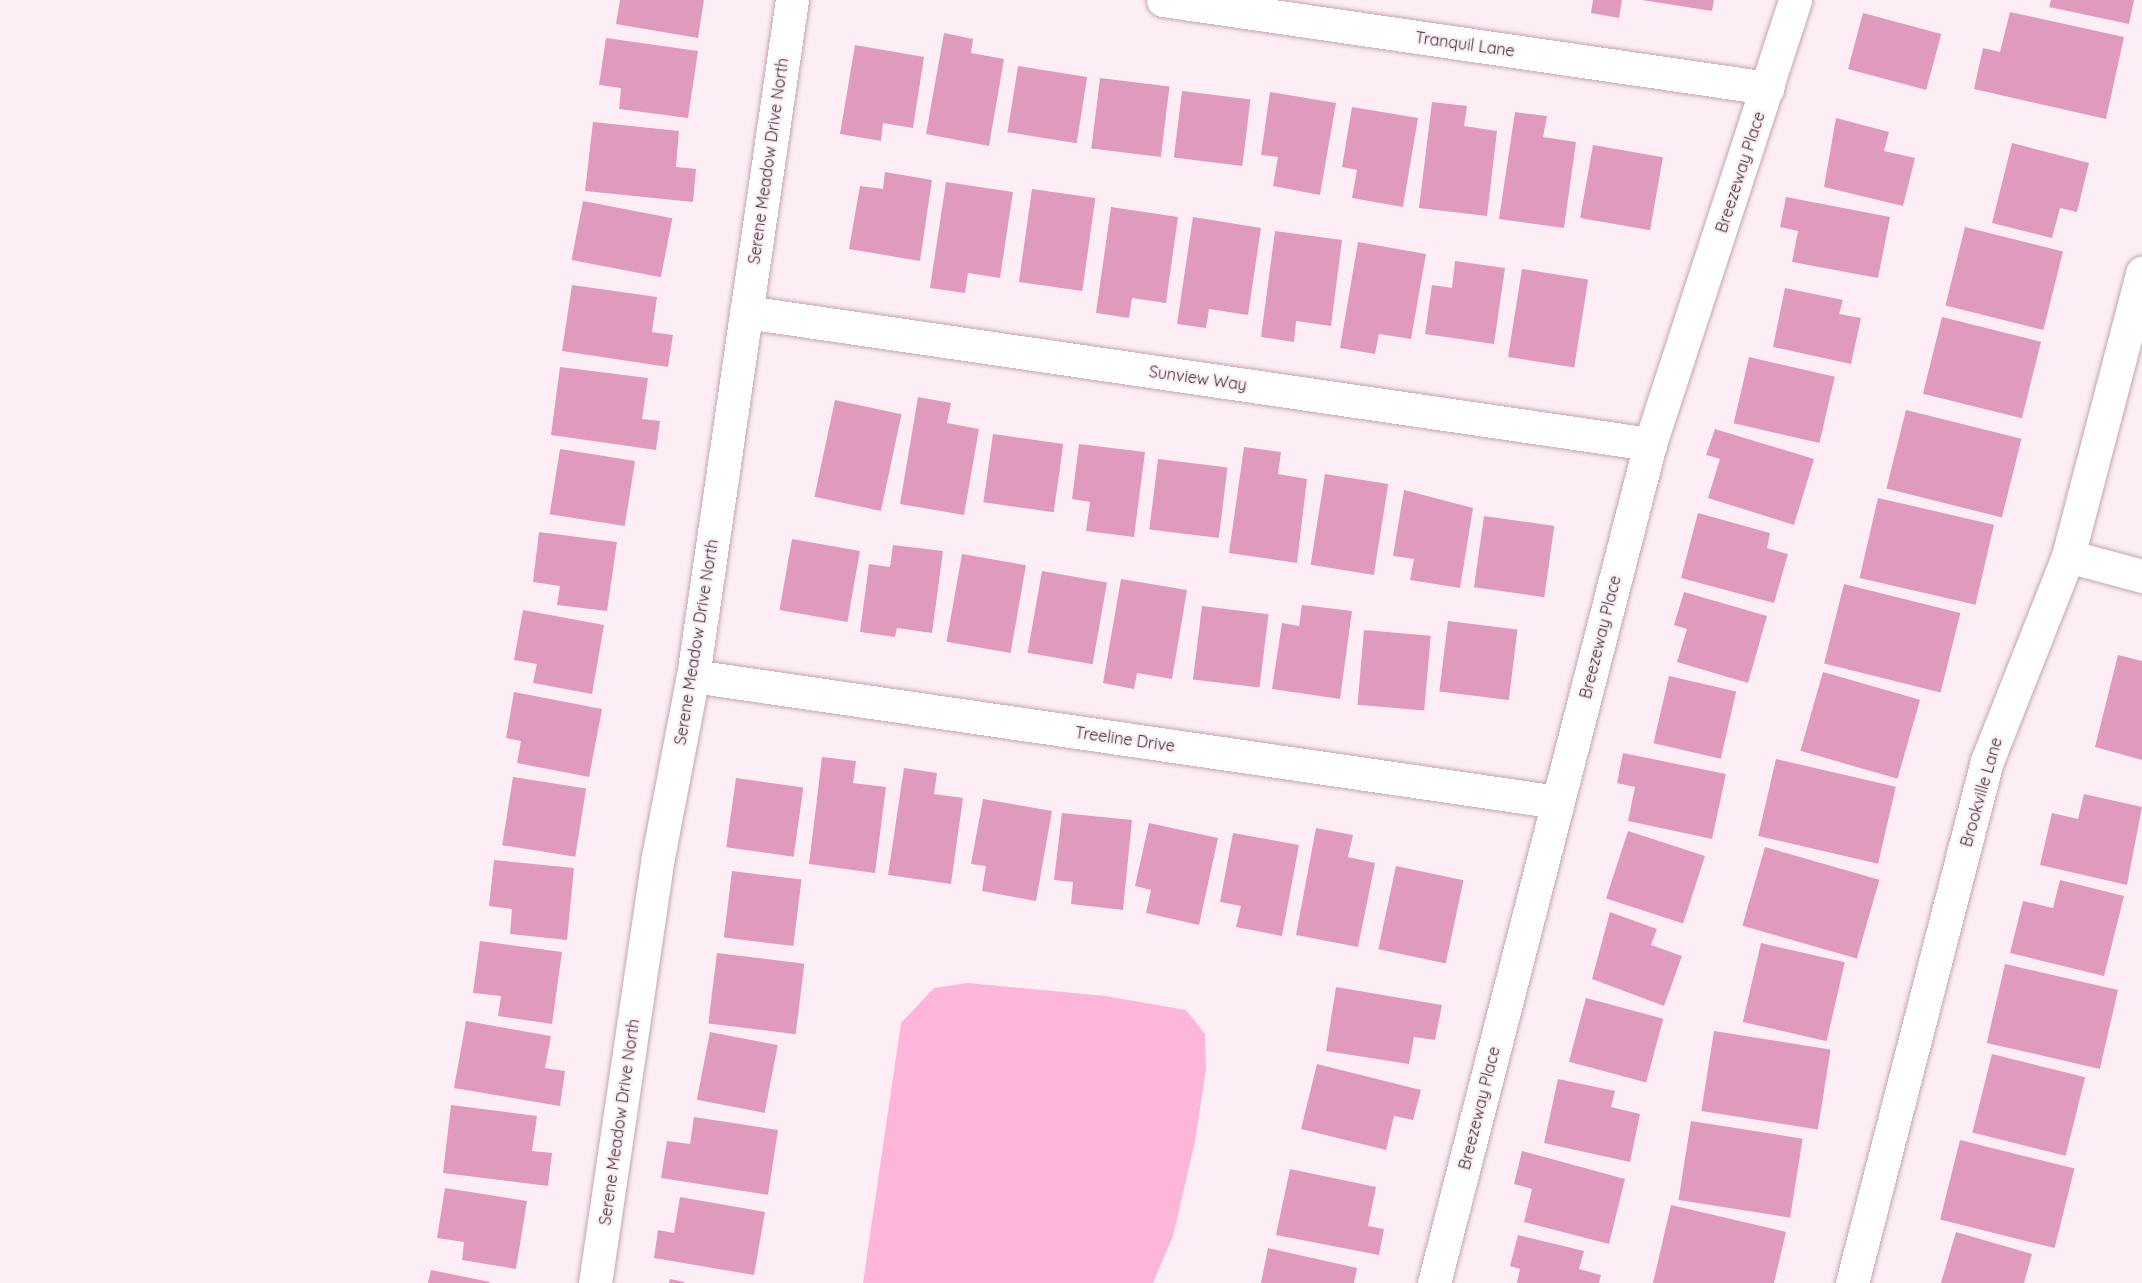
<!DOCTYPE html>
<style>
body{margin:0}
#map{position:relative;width:2142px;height:1283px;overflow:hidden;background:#fceef4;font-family:Quicksand,sans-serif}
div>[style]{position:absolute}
.water>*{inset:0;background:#fdb5da}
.building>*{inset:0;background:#e09abe;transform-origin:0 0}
.roads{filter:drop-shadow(0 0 2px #c5a4b4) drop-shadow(0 0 2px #c5a4b4)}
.street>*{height:33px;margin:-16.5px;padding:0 16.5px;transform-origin:16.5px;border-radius:16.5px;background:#fff}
span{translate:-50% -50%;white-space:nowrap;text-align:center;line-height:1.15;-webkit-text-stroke:4.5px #fceef4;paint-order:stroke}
.street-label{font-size:16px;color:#3e3137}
</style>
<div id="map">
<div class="water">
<i style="clip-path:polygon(968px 983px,1105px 996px,1186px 1010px,1205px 1034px,1206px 1069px,1195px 1141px,1173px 1236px,1153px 1283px,863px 1283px,901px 1023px,934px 988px)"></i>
</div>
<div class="building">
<i style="clip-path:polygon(620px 0,704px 0,698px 38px,616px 24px)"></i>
<i style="clip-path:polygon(1593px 0,1622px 0,1619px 18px,1591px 13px)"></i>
<i style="clip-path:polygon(1642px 0,1714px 0,1712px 11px)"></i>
<i style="clip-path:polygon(2051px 0,2134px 0,2129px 24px,2049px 7px)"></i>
<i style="clip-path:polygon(2010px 12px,2124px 37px,2106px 119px,1974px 89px,1983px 48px,2000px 52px)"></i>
<i style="left:1863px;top:13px;width:81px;height:58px;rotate:15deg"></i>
<i style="clip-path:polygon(944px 33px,973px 39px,971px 53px,1004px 59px,989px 146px,926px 134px)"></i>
<i style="clip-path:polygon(606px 38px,698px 51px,688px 118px,619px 109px,621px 88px,599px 85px)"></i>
<i style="clip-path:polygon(855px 45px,924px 57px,913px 128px,883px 123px,881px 141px,840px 134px)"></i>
<i style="left:1018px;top:66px;width:70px;height:67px;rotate:9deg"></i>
<i style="left:1100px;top:78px;width:70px;height:71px;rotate:7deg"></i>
<i style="left:1182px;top:91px;width:69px;height:67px;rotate:7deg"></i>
<i style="clip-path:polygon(1270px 92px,1336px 103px,1320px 195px,1273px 186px,1278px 157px,1261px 155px)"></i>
<i style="clip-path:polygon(1432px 102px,1467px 106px,1464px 126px,1497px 131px,1487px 216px,1419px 208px)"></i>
<i style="clip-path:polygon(1352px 107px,1418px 118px,1403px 207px,1352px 198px,1357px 170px,1342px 167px)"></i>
<i style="clip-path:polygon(1515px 112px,1547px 116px,1543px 137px,1576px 142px,1564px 228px,1499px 219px)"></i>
<i style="clip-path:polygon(1836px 118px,1889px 132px,1884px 151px,1915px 158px,1903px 206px,1824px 187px)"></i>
<i style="clip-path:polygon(593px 122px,679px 131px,676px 167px,696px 169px,693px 202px,585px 191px)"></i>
<i style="clip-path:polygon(2012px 143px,2089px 163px,2077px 212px,2060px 208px,2052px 238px,1992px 223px)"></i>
<i style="left:1593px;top:145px;width:71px;height:74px;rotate:10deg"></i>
<i style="clip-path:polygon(885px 172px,932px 180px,920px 261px,849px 249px,860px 186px,883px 189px)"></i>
<i style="clip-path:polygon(946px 182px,1013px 192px,1000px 278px,968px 273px,965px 293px,930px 288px)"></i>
<i style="left:1032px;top:189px;width:64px;height:94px;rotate:8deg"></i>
<i style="clip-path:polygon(1786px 197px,1890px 217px,1878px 278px,1792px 262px,1798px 231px,1780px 227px)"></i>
<i style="left:583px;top:201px;width:91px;height:60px;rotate:11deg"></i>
<i style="clip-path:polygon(1111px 207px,1178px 217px,1166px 303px,1132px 298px,1129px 318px,1096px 313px)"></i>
<i style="clip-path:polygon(1193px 217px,1261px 228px,1248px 315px,1209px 309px,1206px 328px,1177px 324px)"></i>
<i style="left:1965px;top:227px;width:101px;height:81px;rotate:14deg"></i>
<i style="clip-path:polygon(1275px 231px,1342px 240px,1331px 326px,1296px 321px,1294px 342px,1261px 337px)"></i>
<i style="clip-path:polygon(1358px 242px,1426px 254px,1411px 339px,1379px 334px,1375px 354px,1340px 348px)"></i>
<i style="clip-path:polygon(1455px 261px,1505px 268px,1494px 344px,1425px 334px,1432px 285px,1452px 288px)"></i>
<i style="left:1522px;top:269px;width:67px;height:89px;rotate:9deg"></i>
<i style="clip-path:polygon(572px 285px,657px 297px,652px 332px,673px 335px,668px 367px,562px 351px)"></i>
<i style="clip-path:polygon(1785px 288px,1843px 300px,1839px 314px,1861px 318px,1851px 364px,1773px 347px)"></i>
<i style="left:1942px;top:317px;width:102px;height:79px;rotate:14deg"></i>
<i style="left:1749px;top:357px;width:88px;height:68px;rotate:13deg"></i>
<i style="clip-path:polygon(560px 367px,648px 378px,642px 419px,660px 421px,656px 450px,551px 435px)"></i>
<i style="clip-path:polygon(918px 397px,951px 403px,947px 423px,979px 429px,964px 515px,900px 504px)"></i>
<i style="left:835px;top:400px;width:68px;height:99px;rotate:12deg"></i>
<i style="left:1906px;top:410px;width:119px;height:81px;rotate:14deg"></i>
<i style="clip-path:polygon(1715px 429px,1814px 459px,1794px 525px,1708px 498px,1720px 459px,1706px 455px)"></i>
<i style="left:993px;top:434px;width:71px;height:69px;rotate:8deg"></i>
<i style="clip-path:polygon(1079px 444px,1145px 452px,1134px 537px,1086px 531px,1090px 502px,1072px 499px)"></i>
<i style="clip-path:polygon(1244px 447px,1281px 452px,1278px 474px,1307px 479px,1297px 563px,1229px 553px)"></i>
<i style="left:560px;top:449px;width:76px;height:66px;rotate:9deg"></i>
<i style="left:1158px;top:459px;width:70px;height:71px;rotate:7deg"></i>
<i style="left:1325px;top:474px;width:64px;height:92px;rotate:9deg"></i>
<i style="clip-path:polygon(1404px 490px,1473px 508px,1460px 588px,1410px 580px,1414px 559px,1393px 556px)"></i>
<i style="left:1878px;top:498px;width:119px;height:82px;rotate:13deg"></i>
<i style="clip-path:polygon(1698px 513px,1770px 533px,1767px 548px,1788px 554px,1774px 603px,1681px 578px)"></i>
<i style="left:1484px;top:516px;width:71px;height:72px;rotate:8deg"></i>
<i style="clip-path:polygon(539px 532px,617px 542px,607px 611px,557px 605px,560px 586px,533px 582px)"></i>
<i style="left:792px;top:539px;width:69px;height:72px;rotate:10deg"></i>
<i style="clip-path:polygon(893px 545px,943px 551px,932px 633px,897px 628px,895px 637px,860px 632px,869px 564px,890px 567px)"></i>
<i style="left:962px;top:554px;width:65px;height:89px;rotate:10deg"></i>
<i style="left:1042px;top:571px;width:66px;height:83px;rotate:10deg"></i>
<i style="clip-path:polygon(1121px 579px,1187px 590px,1172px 679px,1137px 673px,1134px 689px,1103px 683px)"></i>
<i style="left:1844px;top:584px;width:120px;height:82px;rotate:14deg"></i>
<i style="clip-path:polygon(1684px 592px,1767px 616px,1748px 683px,1677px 662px,1687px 629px,1674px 625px)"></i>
<i style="clip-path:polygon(1302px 605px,1352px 611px,1340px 699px,1272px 689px,1282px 623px,1299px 626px)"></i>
<i style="left:1202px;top:606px;width:67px;height:74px;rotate:7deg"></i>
<i style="clip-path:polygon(523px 610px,604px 625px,592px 694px,533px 683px,537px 664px,514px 660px)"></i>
<i style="left:1448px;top:621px;width:70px;height:71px;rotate:7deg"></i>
<i style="left:1364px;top:630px;width:67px;height:75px;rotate:5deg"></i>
<i style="clip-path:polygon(2118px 655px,2142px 661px,2142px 760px,2095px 747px)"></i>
<i style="left:1823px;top:672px;width:101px;height:82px;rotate:16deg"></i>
<i style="left:1669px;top:676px;width:69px;height:69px;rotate:13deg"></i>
<i style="clip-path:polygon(514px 692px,602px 709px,589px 777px,517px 763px,521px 741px,506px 738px)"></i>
<i style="clip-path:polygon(1623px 753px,1726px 774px,1712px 839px,1628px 821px,1635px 787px,1617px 783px)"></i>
<i style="clip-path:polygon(822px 757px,856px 761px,853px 783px,886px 787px,875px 873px,809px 864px)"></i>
<i style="left:1776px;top:759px;width:123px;height:79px;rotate:13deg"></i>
<i style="clip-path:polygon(904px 768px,937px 773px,934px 794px,963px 798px,951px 884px,888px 875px)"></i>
<i style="left:513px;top:777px;width:74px;height:69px;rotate:9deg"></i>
<i style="left:736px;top:778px;width:68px;height:70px;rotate:8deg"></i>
<i style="clip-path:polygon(2084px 794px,2142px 807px,2127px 885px,2040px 865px,2052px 813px,2078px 819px)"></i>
<i style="clip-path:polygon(983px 799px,1052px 811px,1036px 901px,982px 891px,986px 866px,971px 864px)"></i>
<i style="clip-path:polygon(1062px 813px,1132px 820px,1123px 910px,1071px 904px,1073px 882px,1054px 880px)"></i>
<i style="clip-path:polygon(1149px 823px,1218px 838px,1199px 925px,1146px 913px,1151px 890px,1135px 886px)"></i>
<i style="clip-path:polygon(1316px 828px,1353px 835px,1348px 857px,1375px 863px,1358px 947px,1296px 935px)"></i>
<i style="left:1628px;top:831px;width:81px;height:71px;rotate:18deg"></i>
<i style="clip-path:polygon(1233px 833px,1299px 845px,1282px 936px,1236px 927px,1241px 906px,1220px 902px)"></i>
<i style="left:1765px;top:847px;width:119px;height:82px;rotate:16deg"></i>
<i style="clip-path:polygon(494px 860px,574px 868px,567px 940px,510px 934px,512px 909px,489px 906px)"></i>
<i style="left:1396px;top:866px;width:69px;height:85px;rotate:12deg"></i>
<i style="left:732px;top:871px;width:70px;height:67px;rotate:7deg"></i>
<i style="clip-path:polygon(2060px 880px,2124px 896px,2104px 976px,2010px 953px,2023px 901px,2053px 908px)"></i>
<i style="clip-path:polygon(1610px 912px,1657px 929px,1651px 945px,1682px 956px,1664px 1006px,1592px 979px)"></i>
<i style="clip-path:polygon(480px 941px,562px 952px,552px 1024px,498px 1016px,501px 996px,473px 993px)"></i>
<i style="left:1761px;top:943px;width:86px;height:81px;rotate:13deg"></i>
<i style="left:717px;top:953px;width:88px;height:71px;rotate:7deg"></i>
<i style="left:2005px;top:964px;width:116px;height:81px;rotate:13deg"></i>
<i style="clip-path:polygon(1336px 987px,1442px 1005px,1435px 1040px,1414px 1037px,1409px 1064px,1326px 1051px)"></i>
<i style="left:1586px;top:998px;width:80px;height:66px;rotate:15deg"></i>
<i style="clip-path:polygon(466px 1021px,551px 1036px,545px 1068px,565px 1071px,560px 1106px,454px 1088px)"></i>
<i style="left:1714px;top:1031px;width:118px;height:81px;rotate:9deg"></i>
<i style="left:710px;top:1032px;width:69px;height:69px;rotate:11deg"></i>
<i style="left:1992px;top:1054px;width:96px;height:81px;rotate:14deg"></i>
<i style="clip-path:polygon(1317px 1064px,1421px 1090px,1413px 1120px,1394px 1116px,1386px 1150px,1301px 1129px)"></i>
<i style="clip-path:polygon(1558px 1079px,1615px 1091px,1611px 1107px,1640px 1114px,1630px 1162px,1544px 1143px)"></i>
<i style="clip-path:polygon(451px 1105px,537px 1116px,532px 1151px,552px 1153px,548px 1186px,443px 1173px)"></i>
<i style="clip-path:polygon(694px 1117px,778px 1130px,768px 1195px,661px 1178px,667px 1141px,690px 1144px)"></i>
<i style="left:1691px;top:1121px;width:113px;height:80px;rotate:9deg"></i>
<i style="left:1960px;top:1140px;width:118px;height:82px;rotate:14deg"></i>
<i style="clip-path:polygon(1522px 1151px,1625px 1179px,1609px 1244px,1524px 1222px,1532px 1189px,1514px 1184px)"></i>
<i style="clip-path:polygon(1290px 1169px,1376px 1187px,1368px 1226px,1384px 1229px,1379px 1255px,1276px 1235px)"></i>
<i style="clip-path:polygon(445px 1188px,527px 1201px,516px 1269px,462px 1260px,464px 1242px,437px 1238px)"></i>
<i style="clip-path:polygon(680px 1197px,765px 1212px,754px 1275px,654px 1258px,658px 1230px,674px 1233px)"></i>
<i style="clip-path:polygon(1671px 1205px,1786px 1232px,1774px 1283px,1653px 1283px)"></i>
<i style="clip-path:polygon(1956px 1232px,2032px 1254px,2024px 1283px,1941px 1283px)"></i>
<i style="clip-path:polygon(1518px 1235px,1584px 1251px,1579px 1269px,1601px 1275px,1599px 1283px,1517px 1283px,1520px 1269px,1510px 1266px)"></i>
<i style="clip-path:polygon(1268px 1248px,1357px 1268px,1354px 1283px,1261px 1283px)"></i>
<i style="clip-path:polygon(431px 1270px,490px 1282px,489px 1283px,428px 1283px)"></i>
<i style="clip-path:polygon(670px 1279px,684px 1282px,684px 1283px,669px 1283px)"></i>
</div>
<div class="roads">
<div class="street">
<i style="left:1163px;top:0;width:611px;rotate:8.28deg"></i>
<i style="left:746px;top:312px;width:914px;rotate:8.31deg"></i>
<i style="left:2068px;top:556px;width:77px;rotate:15.1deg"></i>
<i style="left:693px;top:676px;width:874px;rotate:8.29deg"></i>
<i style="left:595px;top:1283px;width:431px;rotate:-81.6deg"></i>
<i style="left:658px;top:857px;width:184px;rotate:-79.1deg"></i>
<i style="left:693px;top:676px;width:683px;rotate:-81.67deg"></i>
<i style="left:1434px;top:1283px;width:866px;rotate:-75.56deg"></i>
<i style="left:1650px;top:444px;width:467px;rotate:-71.9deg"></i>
<i style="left:1852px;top:1283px;width:539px;rotate:-75.5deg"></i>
<i style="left:1987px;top:761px;width:220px;rotate:-68.4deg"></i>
<i style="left:2068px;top:556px;width:293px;rotate:-75.3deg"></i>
</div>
</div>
<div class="street-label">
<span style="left:1465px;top:44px;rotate:8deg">Tranquil Lane</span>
<span style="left:768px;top:161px;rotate:-82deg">Serene Meadow Drive North</span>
<span style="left:1740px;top:172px;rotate:-72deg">Breezeway Place</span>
<span style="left:1198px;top:378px;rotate:8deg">Sunview Way</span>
<span style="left:1600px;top:637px;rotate:-76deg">Breezeway Place</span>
<span style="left:696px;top:642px;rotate:-81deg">Serene Meadow Drive North</span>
<span style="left:1125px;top:739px;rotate:8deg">Treeline Drive</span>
<span style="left:1981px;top:792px;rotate:-74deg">Brookville Lane</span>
<span style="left:1479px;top:1108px;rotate:-76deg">Breezeway Place</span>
<span style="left:619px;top:1122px;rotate:-82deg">Serene Meadow Drive North</span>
</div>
</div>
